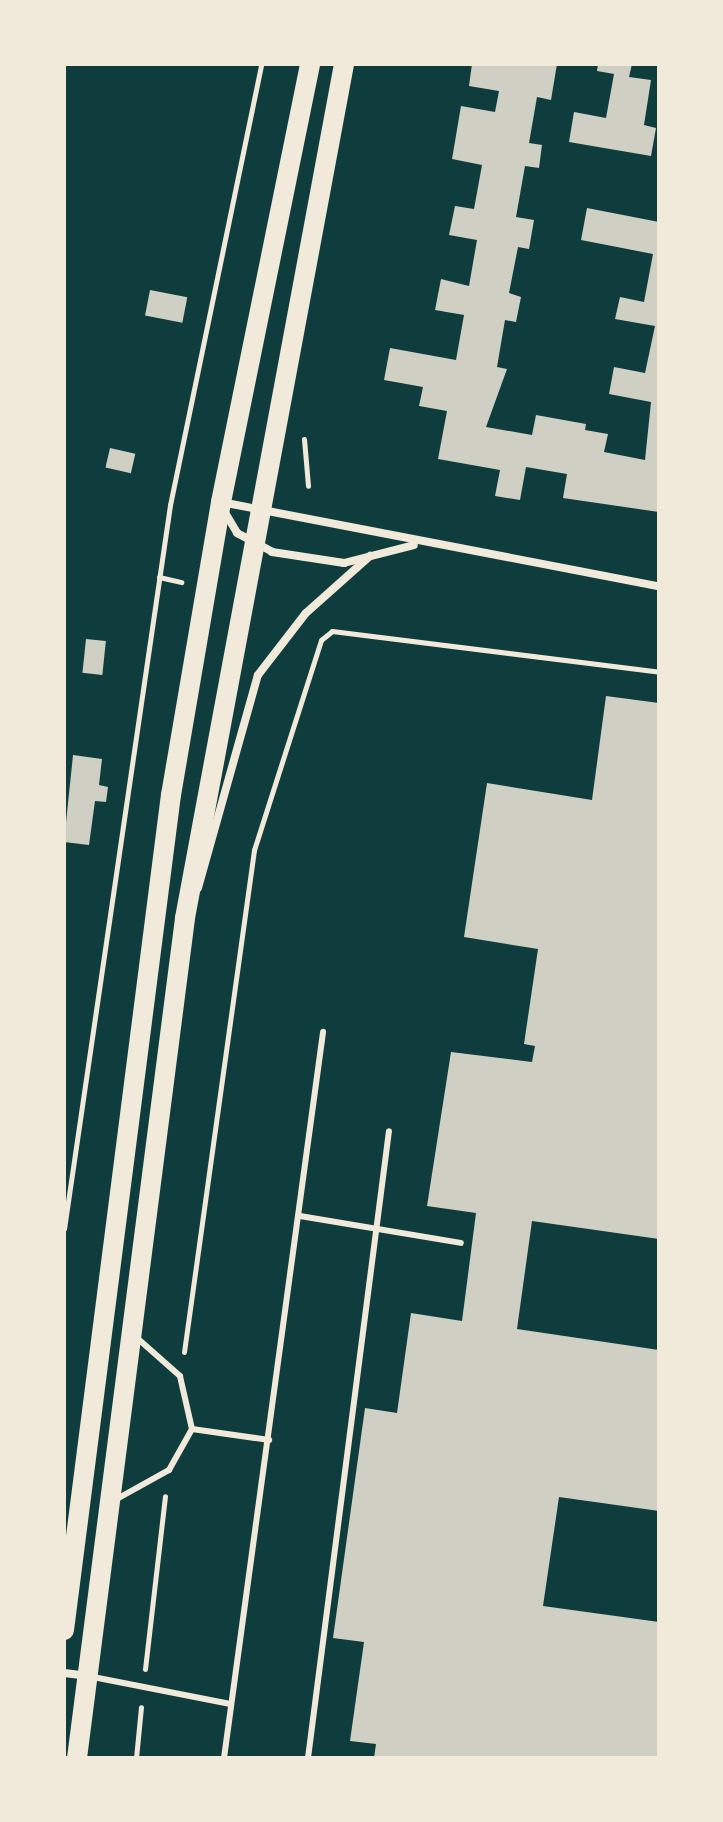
<!DOCTYPE html>
<style>
body{margin:0}
#map{position:relative;width:723px;height:1822px;overflow:hidden;background:#0f3d3e;font-family:"Public Sans",sans-serif}
div>[style]{position:absolute}
.building>*{inset:0;background:#cfcfc3;transform-origin:0 0}
.path>*{height:5px;margin:-2.5px;padding:0 2.5px;transform-origin:2.5px;border-radius:2.5px;background:#f1e9da}
.service>*{height:6px;margin:-3px;padding:0 3px;transform-origin:3px;border-radius:3px;background:#f1e9da}
.minor>*{height:8px;margin:-4px;padding:0 4px;transform-origin:4px;border-radius:4px;background:#f1e9da}
.primary>*{height:20px;margin:-10px;padding:0 10px;transform-origin:10px;border-radius:10px;background:#f1e9da}
span{translate:-50% -50%;white-space:nowrap;text-align:center;line-height:1.15;-webkit-text-stroke:8px #f1e9da;paint-order:stroke}
.frame{position:absolute;inset:0;border:66px solid #f1e9da;pointer-events:none}
</style>
<div id="map">
<div class="building">
<i style="clip-path:polygon(472px 64px,557px 64px,551px 100px,537px 97px,529px 143px,542px 145px,539px 168px,525px 166px,516px 217px,534px 220px,529px 249px,518px 247px,509px 293px,521px 297px,516px 322px,505px 320px,497px 367px,507px 369px,486px 427px,532px 435px,536px 415px,586px 424px,585px 430px,608px 434px,604px 452px,645px 460px,651px 402px,609px 394px,614px 367px,645px 373px,655px 326px,615px 319px,620px 297px,644px 302px,653px 254px,581px 240px,587px 208px,659px 222px,659px 512px,563px 498px,567px 474px,526px 467px,520px 500px,495px 496px,500px 470px,438px 459px,447px 411px,419px 406px,423px 387px,384px 380px,390px 348px,456px 360px,464px 315px,435px 310px,441px 279px,469px 286px,477px 240px,449px 235px,455px 206px,474px 209px,482px 165px,452px 159px,461px 106px,495px 112px,499px 91px,469px 86px)"></i>
<i style="clip-path:polygon(598px 64px,632px 64px,629px 77px,651px 80px,644px 125px,656px 128px,651px 156px,569px 142px,574px 112px,606px 118px,614px 74px,597px 71px)"></i>
<i style="left:150px;top:290px;width:38px;height:26px;rotate:11deg"></i>
<i style="left:110px;top:448px;width:26px;height:20px;rotate:13deg"></i>
<i style="left:86px;top:639px;width:20px;height:34px;rotate:6deg"></i>
<i style="clip-path:polygon(606px 696px,659px 703px,659px 1239px,532px 1221px,517px 1329px,659px 1350px,659px 1511px,559px 1497px,543px 1606px,659px 1622px,659px 1758px,374px 1758px,376px 1744px,350px 1741px,364px 1642px,333px 1638px,365px 1408px,397px 1413px,411px 1313px,462px 1321px,476px 1213px,427px 1206px,451px 1052px,532px 1062px,535px 1046px,524px 1044px,538px 949px,464px 937px,487px 783px,592px 800px)"></i>
<i style="clip-path:polygon(73px 755px,102px 759px,99px 785px,108px 787px,106px 802px,95px 801px,89px 845px,64px 842px)"></i>
</div>
<div class="path">
<i style="left:304px;top:439px;width:47px;rotate:85.1deg"></i>
<i style="left:159px;top:577px;width:23px;rotate:13deg"></i>
<i style="left:64px;top:1229px;width:732px;rotate:-81.67deg"></i>
<i style="left:170px;top:505px;width:450px;rotate:-78.3deg"></i>
<i style="left:184px;top:1352px;width:507px;rotate:-82.06deg"></i>
<i style="left:254px;top:850px;width:220px;rotate:-72.3deg"></i>
<i style="left:321px;top:640px;width:14px;rotate:-39deg"></i>
<i style="left:332px;top:631px;width:330px;rotate:7.1deg"></i>
<i style="left:145px;top:1669px;width:174px;rotate:-83.4deg"></i>
<i style="left:136px;top:1758px;width:51px;rotate:-84.4deg"></i>
</div>
<div class="service">
<i style="left:300px;top:1216px;width:163px;rotate:9.5deg"></i>
<i style="left:192px;top:1429px;width:78px;rotate:8.1deg"></i>
<i style="left:115px;top:1500px;width:62px;rotate:-29.1deg"></i>
<i style="left:169px;top:1470px;width:47px;rotate:-60.7deg"></i>
<i style="left:192px;top:1429px;width:54px;rotate:-102.8deg"></i>
<i style="left:180px;top:1376px;width:57px;rotate:-138.5deg"></i>
<i style="left:93px;top:1677px;width:140px;rotate:11.1deg"></i>
<i style="left:224px;top:1758px;width:733px;rotate:-82.23deg"></i>
<i style="left:308px;top:1758px;width:632px;rotate:-82.64deg"></i>
</div>
<div class="minor">
<i style="left:221px;top:502px;width:446px;rotate:10.9deg"></i>
<i style="left:224px;top:511px;width:26px;rotate:59deg"></i>
<i style="left:237px;top:533px;width:40px;rotate:28deg"></i>
<i style="left:272px;top:552px;width:73px;rotate:8.7deg"></i>
<i style="left:344px;top:563px;width:72px;rotate:-14.4deg"></i>
<i style="left:198px;top:888px;width:221px;rotate:-74.3deg"></i>
<i style="left:258px;top:675px;width:78px;rotate:-52.3deg"></i>
<i style="left:306px;top:613px;width:86px;rotate:-41.7deg"></i>
<i style="left:64px;top:1673px;width:23px;rotate:7deg"></i>
</div>
<div class="primary">
<i style="left:64px;top:1630px;width:842px;rotate:-82.7deg"></i>
<i style="left:171px;top:795px;width:297px;rotate:-80.3deg"></i>
<i style="left:221px;top:502px;width:447px;rotate:-78.5deg"></i>
<i style="left:77px;top:1758px;width:847px;rotate:-82.67deg"></i>
<i style="left:185px;top:918px;width:869px;rotate:-79.45deg"></i>
</div>
<div class="frame"></div>
</div>
